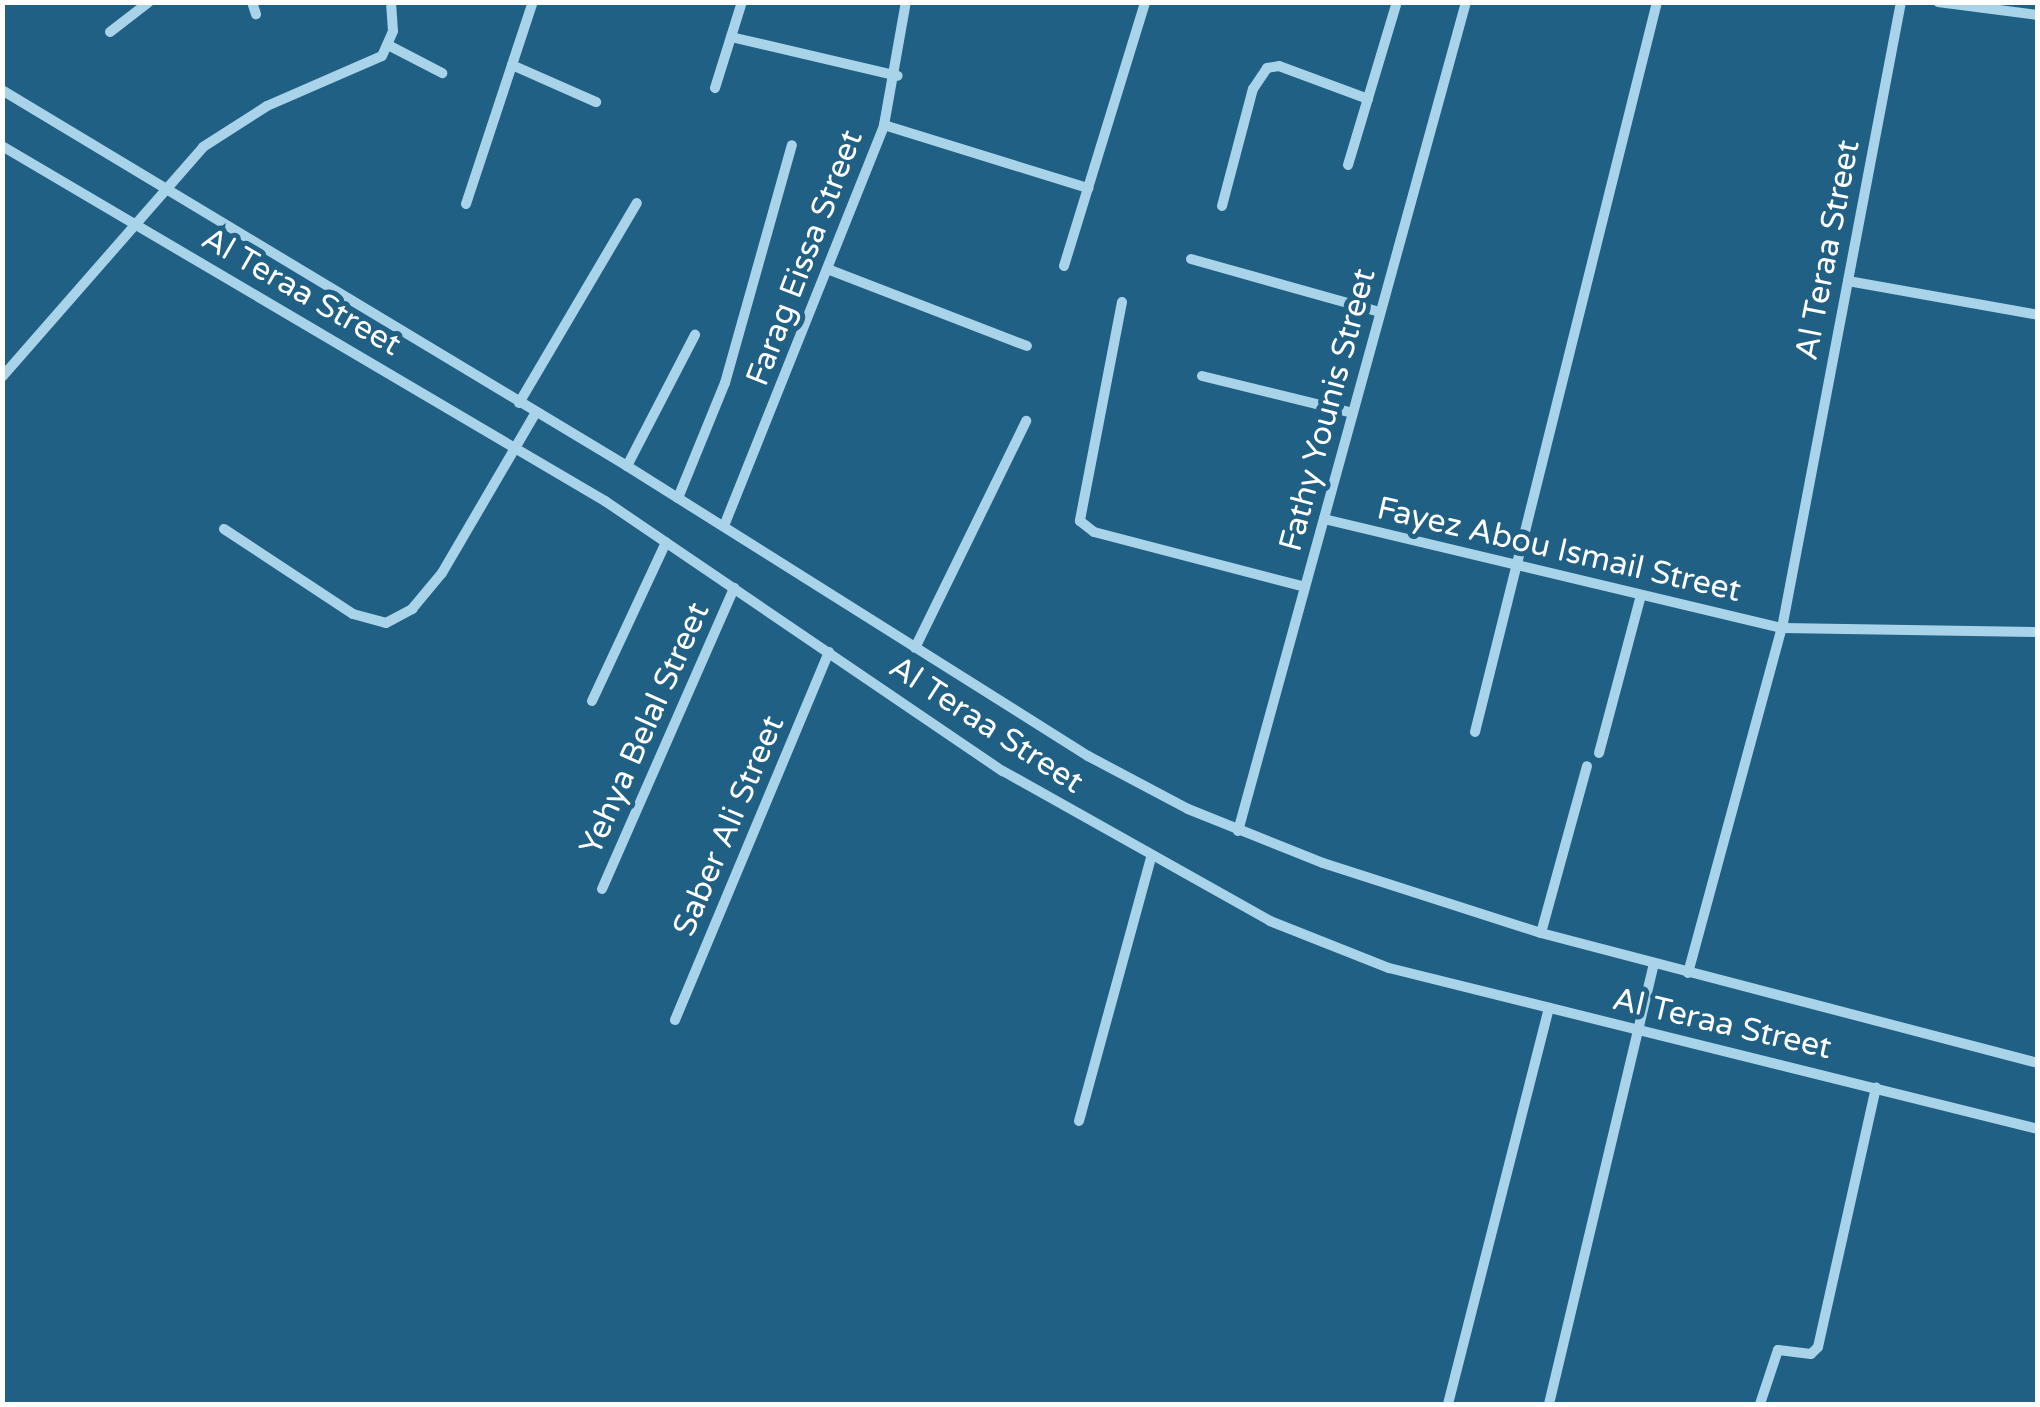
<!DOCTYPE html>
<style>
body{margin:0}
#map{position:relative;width:2040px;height:1407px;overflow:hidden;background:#216085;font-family:"Varela Round",sans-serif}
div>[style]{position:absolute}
.street>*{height:10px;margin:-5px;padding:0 5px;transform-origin:5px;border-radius:5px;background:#a9d3e9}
span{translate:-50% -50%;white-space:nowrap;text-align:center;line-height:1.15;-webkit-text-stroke:10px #216085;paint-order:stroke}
.street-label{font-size:32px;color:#fff}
.frame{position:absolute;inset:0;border:5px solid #fff;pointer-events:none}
</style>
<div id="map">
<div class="street">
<i style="left:252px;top:2px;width:13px;rotate:72deg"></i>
<i style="left:1938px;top:2px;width:101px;rotate:7.4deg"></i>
<i style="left:110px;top:32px;width:49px;rotate:-37.6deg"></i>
<i style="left:731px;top:37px;width:171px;rotate:13.1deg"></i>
<i style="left:390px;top:46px;width:59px;rotate:27.4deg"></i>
<i style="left:512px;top:65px;width:92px;rotate:23.8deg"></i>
<i style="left:715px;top:88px;width:90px;rotate:-72.6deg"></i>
<i style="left:2px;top:90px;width:729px;rotate:31.03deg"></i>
<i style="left:627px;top:466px;width:545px;rotate:32.17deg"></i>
<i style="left:1088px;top:756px;width:113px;rotate:27.9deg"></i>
<i style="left:1188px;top:809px;width:145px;rotate:21.8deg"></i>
<i style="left:1323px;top:863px;width:229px;rotate:17.8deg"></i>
<i style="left:1541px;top:933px;width:514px;rotate:14.66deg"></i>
<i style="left:884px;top:125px;width:214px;rotate:17.2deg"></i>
<i style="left:2px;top:146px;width:700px;rotate:30.49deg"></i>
<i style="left:605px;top:501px;width:481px;rotate:34.2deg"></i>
<i style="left:1003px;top:771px;width:306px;rotate:29.3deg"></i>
<i style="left:1270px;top:921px;width:128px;rotate:21.6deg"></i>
<i style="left:1389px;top:968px;width:669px;rotate:13.93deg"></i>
<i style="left:1348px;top:165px;width:170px;rotate:-73.3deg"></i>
<i style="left:466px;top:204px;width:213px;rotate:-71.7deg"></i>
<i style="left:1222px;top:206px;width:121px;rotate:-75.2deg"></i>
<i style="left:1253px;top:89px;width:25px;rotate:-56deg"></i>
<i style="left:1267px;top:68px;width:12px;rotate:-9deg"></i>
<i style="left:1279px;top:66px;width:95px;rotate:20.3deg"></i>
<i style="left:1191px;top:259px;width:196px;rotate:15.7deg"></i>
<i style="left:1064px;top:266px;width:276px;rotate:-72.9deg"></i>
<i style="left:830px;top:270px;width:211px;rotate:21.1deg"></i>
<i style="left:1848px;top:281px;width:193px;rotate:10.1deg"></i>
<i style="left:1122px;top:302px;width:223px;rotate:100.9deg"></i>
<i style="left:1080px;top:521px;width:18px;rotate:38deg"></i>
<i style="left:1094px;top:532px;width:218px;rotate:14.6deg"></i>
<i style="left:1202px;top:376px;width:155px;rotate:13.8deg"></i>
<i style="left:2px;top:377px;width:305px;rotate:-48.8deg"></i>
<i style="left:203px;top:147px;width:76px;rotate:-32.6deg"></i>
<i style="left:267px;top:106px;width:125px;rotate:-23.5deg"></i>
<i style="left:382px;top:56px;width:27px;rotate:-66deg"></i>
<i style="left:393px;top:31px;width:29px;rotate:-94deg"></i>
<i style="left:519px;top:403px;width:232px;rotate:-59.5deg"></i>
<i style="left:627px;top:466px;width:148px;rotate:-62.6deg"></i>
<i style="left:678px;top:498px;width:124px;rotate:-67.8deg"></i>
<i style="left:725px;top:383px;width:247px;rotate:-74.3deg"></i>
<i style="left:1324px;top:519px;width:471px;rotate:13.4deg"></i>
<i style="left:1782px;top:628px;width:256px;rotate:0.9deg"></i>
<i style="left:724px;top:526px;width:432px;rotate:-68.2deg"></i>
<i style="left:884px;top:125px;width:125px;rotate:-79.9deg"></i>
<i style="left:224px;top:529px;width:154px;rotate:33.4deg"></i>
<i style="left:353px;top:614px;width:34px;rotate:15deg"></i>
<i style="left:386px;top:623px;width:30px;rotate:-28deg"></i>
<i style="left:412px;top:609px;width:47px;rotate:-50.2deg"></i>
<i style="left:442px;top:573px;width:184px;rotate:-59.7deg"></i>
<i style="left:915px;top:648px;width:253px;rotate:-63.9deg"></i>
<i style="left:592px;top:701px;width:175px;rotate:-65deg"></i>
<i style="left:1475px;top:732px;width:752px;rotate:-76deg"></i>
<i style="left:1599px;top:753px;width:163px;rotate:-75.1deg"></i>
<i style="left:1238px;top:831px;width:860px;rotate:-74.62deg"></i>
<i style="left:602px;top:889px;width:329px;rotate:-66.3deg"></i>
<i style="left:1541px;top:933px;width:173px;rotate:-74.6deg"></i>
<i style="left:1688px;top:973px;width:358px;rotate:-74.8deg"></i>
<i style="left:1782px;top:628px;width:637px;rotate:-79.24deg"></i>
<i style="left:675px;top:1020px;width:399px;rotate:-67.3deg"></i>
<i style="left:1079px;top:1121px;width:273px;rotate:-74.7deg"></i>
<i style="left:1448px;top:1404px;width:409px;rotate:-75.7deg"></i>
<i style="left:1549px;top:1404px;width:452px;rotate:-76.6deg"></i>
<i style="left:1760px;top:1404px;width:57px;rotate:-71.6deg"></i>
<i style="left:1778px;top:1350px;width:33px;rotate:7deg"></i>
<i style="left:1811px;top:1354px;width:10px;rotate:-45deg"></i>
<i style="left:1818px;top:1347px;width:266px;rotate:-77.4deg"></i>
</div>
<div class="street-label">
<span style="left:1828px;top:250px;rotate:-79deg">Al Teraa Street</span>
<span style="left:805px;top:258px;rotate:-69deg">Farag Eissa Street</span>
<span style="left:301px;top:292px;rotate:30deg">Al Teraa Street</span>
<span style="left:1328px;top:410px;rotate:-75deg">Fathy Younis Street</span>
<span style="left:1559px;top:550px;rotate:13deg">Fayez Abou Ismail Street</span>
<span style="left:986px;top:725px;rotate:33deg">Al Teraa Street</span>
<span style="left:645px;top:729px;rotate:-66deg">Yehya Belal Street</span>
<span style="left:729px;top:826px;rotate:-67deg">Saber Ali Street</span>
<span style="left:1722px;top:1024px;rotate:13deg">Al Teraa Street</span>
</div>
<div class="frame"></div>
</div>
